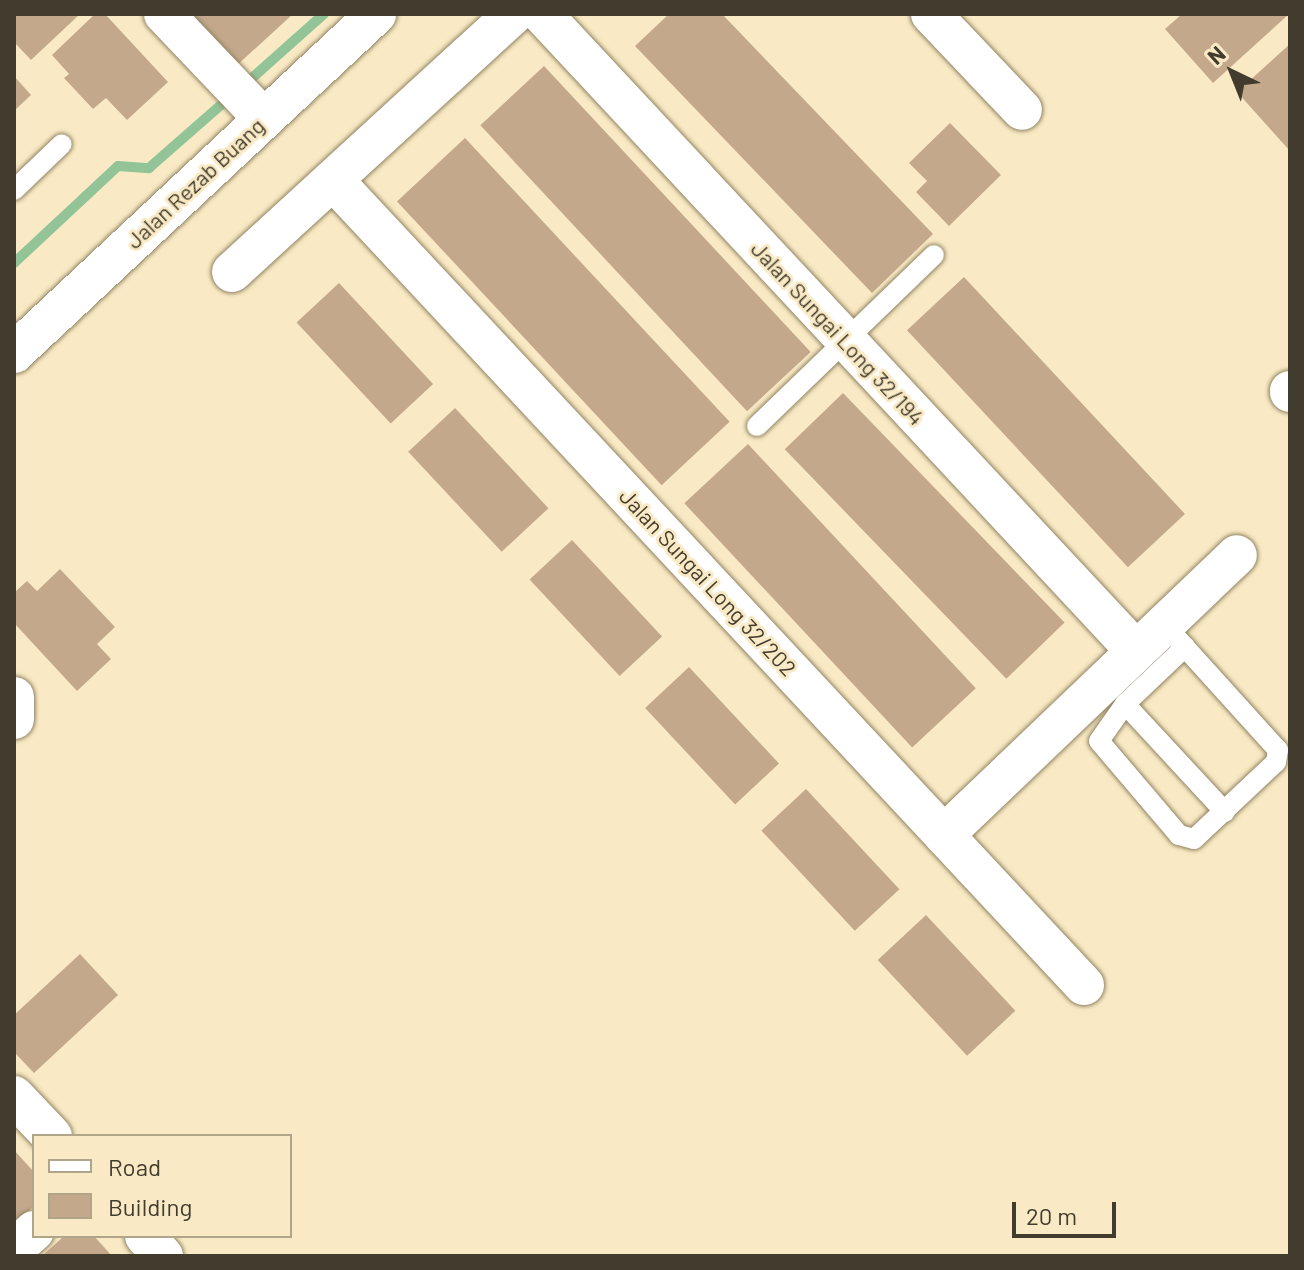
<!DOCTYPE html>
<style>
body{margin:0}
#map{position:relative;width:1304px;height:1270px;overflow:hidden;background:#f9eac5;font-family:Barlow,sans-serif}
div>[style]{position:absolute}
.stream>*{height:10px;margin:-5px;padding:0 5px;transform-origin:5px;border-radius:5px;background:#92c498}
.building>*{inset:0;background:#c4a88c;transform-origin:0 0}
.roads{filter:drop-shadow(0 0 2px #928362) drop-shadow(0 0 2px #928362)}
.lane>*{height:20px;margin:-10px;padding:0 10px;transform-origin:10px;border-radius:10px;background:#fff}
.street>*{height:40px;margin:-20px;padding:0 20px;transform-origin:20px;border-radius:20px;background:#fff}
span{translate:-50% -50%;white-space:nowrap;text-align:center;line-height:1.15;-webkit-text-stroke:6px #f9eac5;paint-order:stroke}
.street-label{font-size:22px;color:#423c2e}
.frame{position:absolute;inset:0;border:16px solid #423c2e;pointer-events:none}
.legend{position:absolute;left:32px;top:1134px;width:260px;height:104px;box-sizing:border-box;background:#f9eac5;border:2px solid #b0a489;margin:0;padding:10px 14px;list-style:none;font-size:24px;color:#423c2e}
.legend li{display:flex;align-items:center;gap:16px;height:40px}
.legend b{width:40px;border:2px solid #b0a489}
.north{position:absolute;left:1192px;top:32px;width:80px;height:80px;-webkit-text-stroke:6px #f9eac5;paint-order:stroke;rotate:317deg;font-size:22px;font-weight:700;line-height:32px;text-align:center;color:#423c2e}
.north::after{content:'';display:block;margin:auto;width:28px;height:36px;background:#423c2e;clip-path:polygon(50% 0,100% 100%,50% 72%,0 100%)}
.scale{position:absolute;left:1012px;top:1202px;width:104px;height:36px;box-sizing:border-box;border:4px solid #423c2e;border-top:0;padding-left:10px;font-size:24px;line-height:28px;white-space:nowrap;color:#423c2e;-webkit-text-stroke:6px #f9eac5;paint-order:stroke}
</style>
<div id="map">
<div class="stream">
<i style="left:242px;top:87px;width:110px;rotate:-41.7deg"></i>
<i style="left:14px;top:263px;width:142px;rotate:-43deg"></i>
<i style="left:118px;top:166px;width:31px;rotate:4deg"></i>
<i style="left:149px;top:168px;width:108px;rotate:-41.2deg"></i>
</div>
<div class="building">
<i style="clip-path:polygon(14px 14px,80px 14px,31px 60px,14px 42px)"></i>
<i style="clip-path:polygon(95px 14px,105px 14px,168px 82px,127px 120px,106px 98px,93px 109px,64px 78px,69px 74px,52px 55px)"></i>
<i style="clip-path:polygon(198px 14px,293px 14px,235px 67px,191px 20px)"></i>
<i style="clip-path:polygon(669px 14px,722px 14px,933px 234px,872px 293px,635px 46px)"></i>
<i style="clip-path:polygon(1182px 14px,1289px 14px,1213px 83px,1165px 29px)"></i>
<i style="clip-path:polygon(1290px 44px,1290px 151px,1237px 92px)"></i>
<i style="left:544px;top:66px;width:391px;height:87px;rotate:47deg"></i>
<i style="clip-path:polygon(14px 76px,31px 95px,14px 111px)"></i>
<i style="clip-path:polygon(950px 123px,1001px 175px,949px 226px,916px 192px,927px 181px,909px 163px)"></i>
<i style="left:465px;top:138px;width:388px;height:93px;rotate:47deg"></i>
<i style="left:964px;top:277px;width:324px;height:78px;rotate:47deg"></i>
<i style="left:339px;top:283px;width:138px;height:58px;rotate:47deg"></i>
<i style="left:843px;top:393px;width:319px;height:81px;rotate:46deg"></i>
<i style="left:455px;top:408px;width:137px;height:64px;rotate:47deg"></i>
<i style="left:748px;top:444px;width:334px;height:87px;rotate:47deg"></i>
<i style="left:572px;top:540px;width:132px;height:58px;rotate:47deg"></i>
<i style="clip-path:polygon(60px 569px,115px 627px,97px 644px,111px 659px,77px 691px,14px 623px,14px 593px,27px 581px,37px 591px)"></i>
<i style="left:689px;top:667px;width:132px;height:60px;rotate:47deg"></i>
<i style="left:806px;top:789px;width:137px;height:61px;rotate:47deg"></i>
<i style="left:926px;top:915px;width:131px;height:66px;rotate:47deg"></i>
<i style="clip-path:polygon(80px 954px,118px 995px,34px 1073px,14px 1052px,14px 1015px)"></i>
<i style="clip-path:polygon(14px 1150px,34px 1172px,34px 1206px,14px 1225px)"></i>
<i style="clip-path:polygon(64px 1236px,94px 1236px,112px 1256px,42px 1256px)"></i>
</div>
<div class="roads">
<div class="lane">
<i style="left:14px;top:190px;width:66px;rotate:-43.8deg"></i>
<i style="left:757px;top:426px;width:246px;rotate:-44deg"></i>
<i style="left:1164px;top:624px;width:170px;rotate:47.9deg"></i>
<i style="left:1278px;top:750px;width:12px;rotate:99deg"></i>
<i style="left:1276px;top:762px;width:112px;rotate:136.8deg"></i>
<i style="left:1194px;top:839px;width:16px;rotate:-165deg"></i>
<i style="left:1179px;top:835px;width:123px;rotate:-130.4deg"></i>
<i style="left:1099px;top:741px;width:45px;rotate:-54.9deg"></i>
<i style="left:1125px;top:704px;width:83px;rotate:-43.5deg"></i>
<i style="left:1125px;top:704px;width:147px;rotate:47.2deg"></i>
</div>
<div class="street">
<i style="left:164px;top:14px;width:145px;rotate:46.4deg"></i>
<i style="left:542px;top:14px;width:871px;rotate:47deg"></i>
<i style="left:931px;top:14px;width:132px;rotate:46.5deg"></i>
<i style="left:333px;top:180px;width:1101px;rotate:46.99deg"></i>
<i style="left:232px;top:272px;width:382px;rotate:-42.5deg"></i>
<i style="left:14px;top:353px;width:496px;rotate:-43.1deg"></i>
<i style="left:1290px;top:391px;width:1px;rotate:90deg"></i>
<i style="left:14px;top:697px;width:22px;rotate:90deg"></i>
<i style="left:944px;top:835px;width:405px;rotate:-43.7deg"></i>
<i style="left:14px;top:1096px;width:55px;rotate:46.5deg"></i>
<i style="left:145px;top:1236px;width:27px;rotate:48deg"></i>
<i style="left:14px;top:1249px;width:27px;rotate:-42deg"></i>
</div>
</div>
<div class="street-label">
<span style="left:195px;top:183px;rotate:-43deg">Jalan Rezab Buang</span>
<span style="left:838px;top:333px;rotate:47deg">Jalan Sungai Long 32/194</span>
<span style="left:708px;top:582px;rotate:47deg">Jalan Sungai Long 32/202</span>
</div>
<div class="frame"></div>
<ul class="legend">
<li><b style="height:10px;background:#fff"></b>Road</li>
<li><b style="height:22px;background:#c4a88c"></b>Building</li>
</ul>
<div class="north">N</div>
<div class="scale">20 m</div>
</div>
